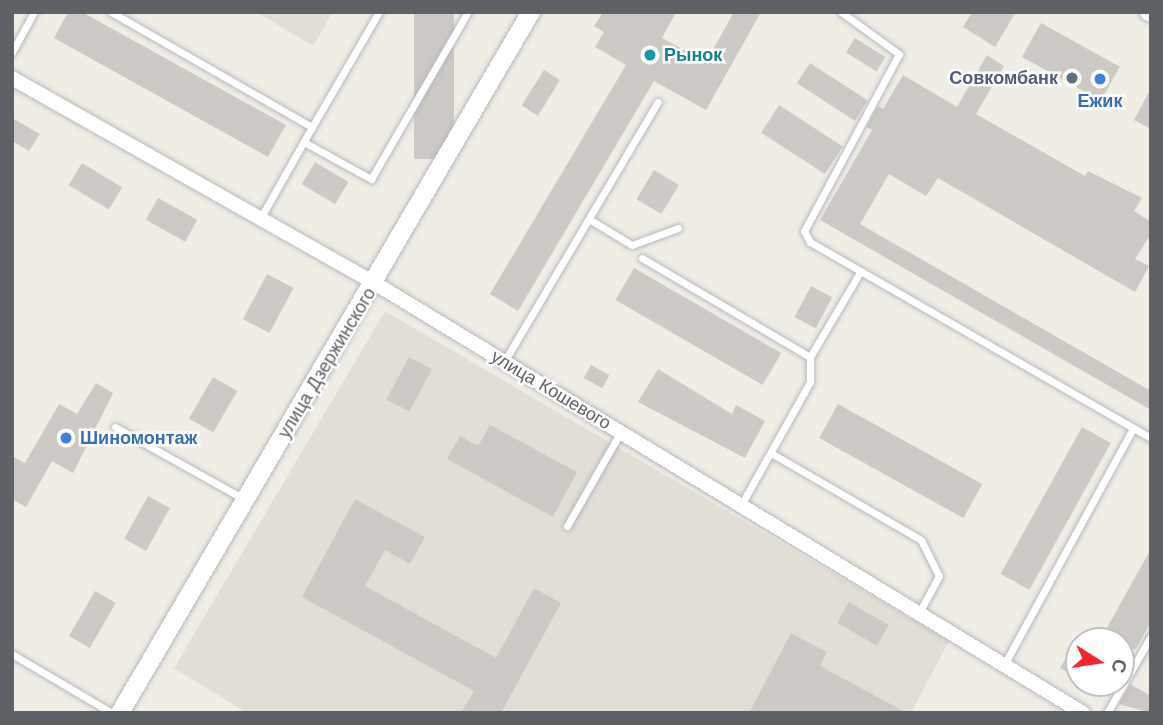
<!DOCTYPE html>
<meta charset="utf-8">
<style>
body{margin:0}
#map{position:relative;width:1163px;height:725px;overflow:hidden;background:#f0ede5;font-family:"Work Sans",sans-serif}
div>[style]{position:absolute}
.education>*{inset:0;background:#e2ded6}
.building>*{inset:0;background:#cdc9c4;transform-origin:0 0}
.roads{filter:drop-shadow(0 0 2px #b5b9bd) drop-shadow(0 0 2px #b5b9bd)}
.service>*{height:7px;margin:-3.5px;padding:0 3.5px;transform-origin:3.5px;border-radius:3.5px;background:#fff}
.minor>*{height:14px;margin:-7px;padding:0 7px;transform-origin:7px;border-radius:7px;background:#fff}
.tertiary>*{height:18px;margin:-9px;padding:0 9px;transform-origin:9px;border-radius:9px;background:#fff}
.dots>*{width:19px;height:19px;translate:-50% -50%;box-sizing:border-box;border:4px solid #fff;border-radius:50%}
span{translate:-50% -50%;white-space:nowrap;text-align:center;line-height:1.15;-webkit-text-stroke:5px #fff;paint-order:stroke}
.culture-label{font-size:18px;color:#0d838f;font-weight:700}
.left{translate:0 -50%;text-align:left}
.service-label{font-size:18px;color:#4e5e75;font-weight:700}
.right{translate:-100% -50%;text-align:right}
.shop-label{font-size:18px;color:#366cbe;font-weight:700}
.street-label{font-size:18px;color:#5d6267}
.frame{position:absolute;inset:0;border:14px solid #5d6267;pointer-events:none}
.north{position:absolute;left:1065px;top:627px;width:70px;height:70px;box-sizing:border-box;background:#fff;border:2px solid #bec0c2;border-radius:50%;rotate:102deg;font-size:19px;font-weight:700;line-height:28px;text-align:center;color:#5d6267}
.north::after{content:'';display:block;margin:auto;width:24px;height:32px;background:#f5262b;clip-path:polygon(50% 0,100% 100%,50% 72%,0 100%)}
</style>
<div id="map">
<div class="education">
<i style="clip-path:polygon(256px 12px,333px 12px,313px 46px)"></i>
<i style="clip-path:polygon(385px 311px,949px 641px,911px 713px,247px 713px,174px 668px)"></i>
</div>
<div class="building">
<i style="clip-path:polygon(68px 12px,82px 12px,286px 125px,268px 157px,54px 38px)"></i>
<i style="left:414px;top:12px;width:40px;height:147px"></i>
<i style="clip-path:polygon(603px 12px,676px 12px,662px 38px,706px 62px,734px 12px,761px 12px,706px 110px,654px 81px,518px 311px,490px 294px,626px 65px,595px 47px,604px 32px,594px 26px)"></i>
<i style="clip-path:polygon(972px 12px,1016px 12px,995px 47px,963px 27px)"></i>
<i style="left:1041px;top:23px;width:90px;height:39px;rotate:29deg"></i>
<i style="left:855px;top:38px;width:36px;height:17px;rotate:32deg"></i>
<i style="clip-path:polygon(987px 55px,1004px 66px,976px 114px,1085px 176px,1088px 171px,1142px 198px,1134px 211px,1151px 222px,1151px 234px,1135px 259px,1149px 266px,1135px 292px,938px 178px,926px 196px,889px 174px,860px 224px,1151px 391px,1151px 410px,820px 220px,872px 130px,867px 127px,878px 106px,883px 109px,903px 75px,957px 107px)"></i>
<i style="left:810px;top:63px;width:69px;height:24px;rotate:33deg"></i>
<i style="left:544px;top:70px;width:19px;height:42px;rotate:32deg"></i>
<i style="clip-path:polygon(1151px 88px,1151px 129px,1134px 120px)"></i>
<i style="left:779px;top:105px;width:76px;height:33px;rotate:33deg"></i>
<i style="clip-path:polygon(12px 118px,40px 134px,29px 151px,12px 141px)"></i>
<i style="left:315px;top:162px;width:39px;height:26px;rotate:31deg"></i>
<i style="left:82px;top:163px;width:47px;height:26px;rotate:31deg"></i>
<i style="left:654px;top:170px;width:29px;height:34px;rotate:31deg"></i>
<i style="left:158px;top:198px;width:45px;height:25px;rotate:29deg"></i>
<i style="left:634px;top:268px;width:170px;height:37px;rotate:30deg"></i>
<i style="left:267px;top:274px;width:30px;height:51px;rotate:28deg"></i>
<i style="left:811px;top:286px;width:24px;height:35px;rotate:28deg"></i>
<i style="left:409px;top:357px;width:26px;height:48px;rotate:28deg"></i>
<i style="left:591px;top:365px;width:21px;height:15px;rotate:29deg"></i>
<i style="clip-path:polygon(658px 369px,732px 414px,736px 405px,765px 421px,745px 458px,638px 402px)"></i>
<i style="left:213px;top:377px;width:28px;height:48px;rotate:30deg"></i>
<i style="clip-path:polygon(96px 383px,113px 393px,73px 473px,52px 461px,26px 507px,12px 499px,12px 456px,25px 463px,59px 404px,77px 414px)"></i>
<i style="left:838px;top:404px;width:165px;height:39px;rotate:29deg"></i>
<i style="clip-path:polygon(490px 425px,577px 472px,553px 517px,447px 459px,460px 436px,478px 446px)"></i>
<i style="left:1082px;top:427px;width:33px;height:168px;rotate:29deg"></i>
<i style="left:148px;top:496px;width:25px;height:49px;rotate:29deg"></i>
<i style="clip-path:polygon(355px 499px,425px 537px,410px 564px,385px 550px,365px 586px,496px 658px,534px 588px,561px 603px,501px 713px,461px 713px,474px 691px,302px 597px)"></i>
<i style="clip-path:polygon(1151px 549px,1151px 622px,1135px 650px,1104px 633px)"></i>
<i style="left:95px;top:591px;width:24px;height:52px;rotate:30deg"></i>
<i style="left:849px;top:602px;width:46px;height:24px;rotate:30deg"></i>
<i style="clip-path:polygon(791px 633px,827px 652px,820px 666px,907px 713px,749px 713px)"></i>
<i style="clip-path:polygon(1079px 636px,1079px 679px,1060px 668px)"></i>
<i style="clip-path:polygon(1086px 683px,1117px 683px,1109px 697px)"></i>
<i style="clip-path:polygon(1130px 684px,1151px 696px,1151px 713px,1119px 704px)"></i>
</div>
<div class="roads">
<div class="service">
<i style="left:111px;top:12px;width:232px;rotate:29.8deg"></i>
<i style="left:312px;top:127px;width:106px;rotate:119.5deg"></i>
<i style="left:841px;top:12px;width:72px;rotate:35.9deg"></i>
<i style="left:899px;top:54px;width:201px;rotate:118.2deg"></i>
<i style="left:804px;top:231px;width:13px;rotate:61deg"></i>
<i style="left:810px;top:242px;width:393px;rotate:29.9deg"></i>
<i style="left:12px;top:52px;width:46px;rotate:-61.2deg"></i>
<i style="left:312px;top:127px;width:133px;rotate:-59.8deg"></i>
<i style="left:304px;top:142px;width:77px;rotate:28.9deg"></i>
<i style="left:371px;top:179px;width:193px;rotate:-59.9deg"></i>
<i style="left:589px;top:219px;width:50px;rotate:31.2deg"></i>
<i style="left:632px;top:245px;width:49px;rotate:-20.3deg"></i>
<i style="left:642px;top:258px;width:195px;rotate:30.5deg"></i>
<i style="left:504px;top:362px;width:302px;rotate:-59.4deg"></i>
<i style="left:115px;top:427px;width:148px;rotate:29.2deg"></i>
<i style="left:771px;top:453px;width:173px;rotate:30.1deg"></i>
<i style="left:921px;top:540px;width:40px;rotate:63.4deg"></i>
<i style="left:939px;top:576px;width:42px;rotate:118.4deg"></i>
<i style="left:741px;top:505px;width:141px;rotate:-60.7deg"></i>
<i style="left:810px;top:382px;width:25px;rotate:-90deg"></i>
<i style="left:810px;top:357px;width:99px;rotate:-59.5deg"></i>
<i style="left:567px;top:526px;width:107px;rotate:-60.3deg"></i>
<i style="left:12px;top:654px;width:116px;rotate:30.5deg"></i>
<i style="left:1004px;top:665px;width:270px;rotate:-61.4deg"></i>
<i style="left:1107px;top:713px;width:89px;rotate:-60.3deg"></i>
</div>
<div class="minor">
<i style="left:12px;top:78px;width:418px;rotate:29.5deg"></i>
<i style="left:376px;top:284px;width:827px;rotate:31.25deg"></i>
</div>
<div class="tertiary">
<i style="left:1149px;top:12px;width:2px;rotate:27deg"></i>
<i style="left:120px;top:713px;width:813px;rotate:-59.62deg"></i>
</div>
</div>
<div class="dots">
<i style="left:650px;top:55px;background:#0f9aa8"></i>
<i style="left:1072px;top:78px;background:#5c6f8a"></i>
<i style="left:1100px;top:79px;background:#3f7fe0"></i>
<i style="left:66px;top:438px;background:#3f7fe0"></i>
</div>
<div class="culture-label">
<span class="left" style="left:664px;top:55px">Рынок</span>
</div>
<div class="service-label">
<span class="right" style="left:1058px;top:78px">Совкомбанк</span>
</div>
<div class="shop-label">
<span style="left:1100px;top:101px">Ежик</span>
<span class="left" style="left:80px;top:438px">Шиномонтаж</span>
</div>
<div class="street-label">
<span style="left:327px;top:363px;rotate:-59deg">улица Дзержинского</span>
<span style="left:551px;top:390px;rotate:31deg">улица Кошевого</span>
</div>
<div class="frame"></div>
<div class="north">С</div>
</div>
